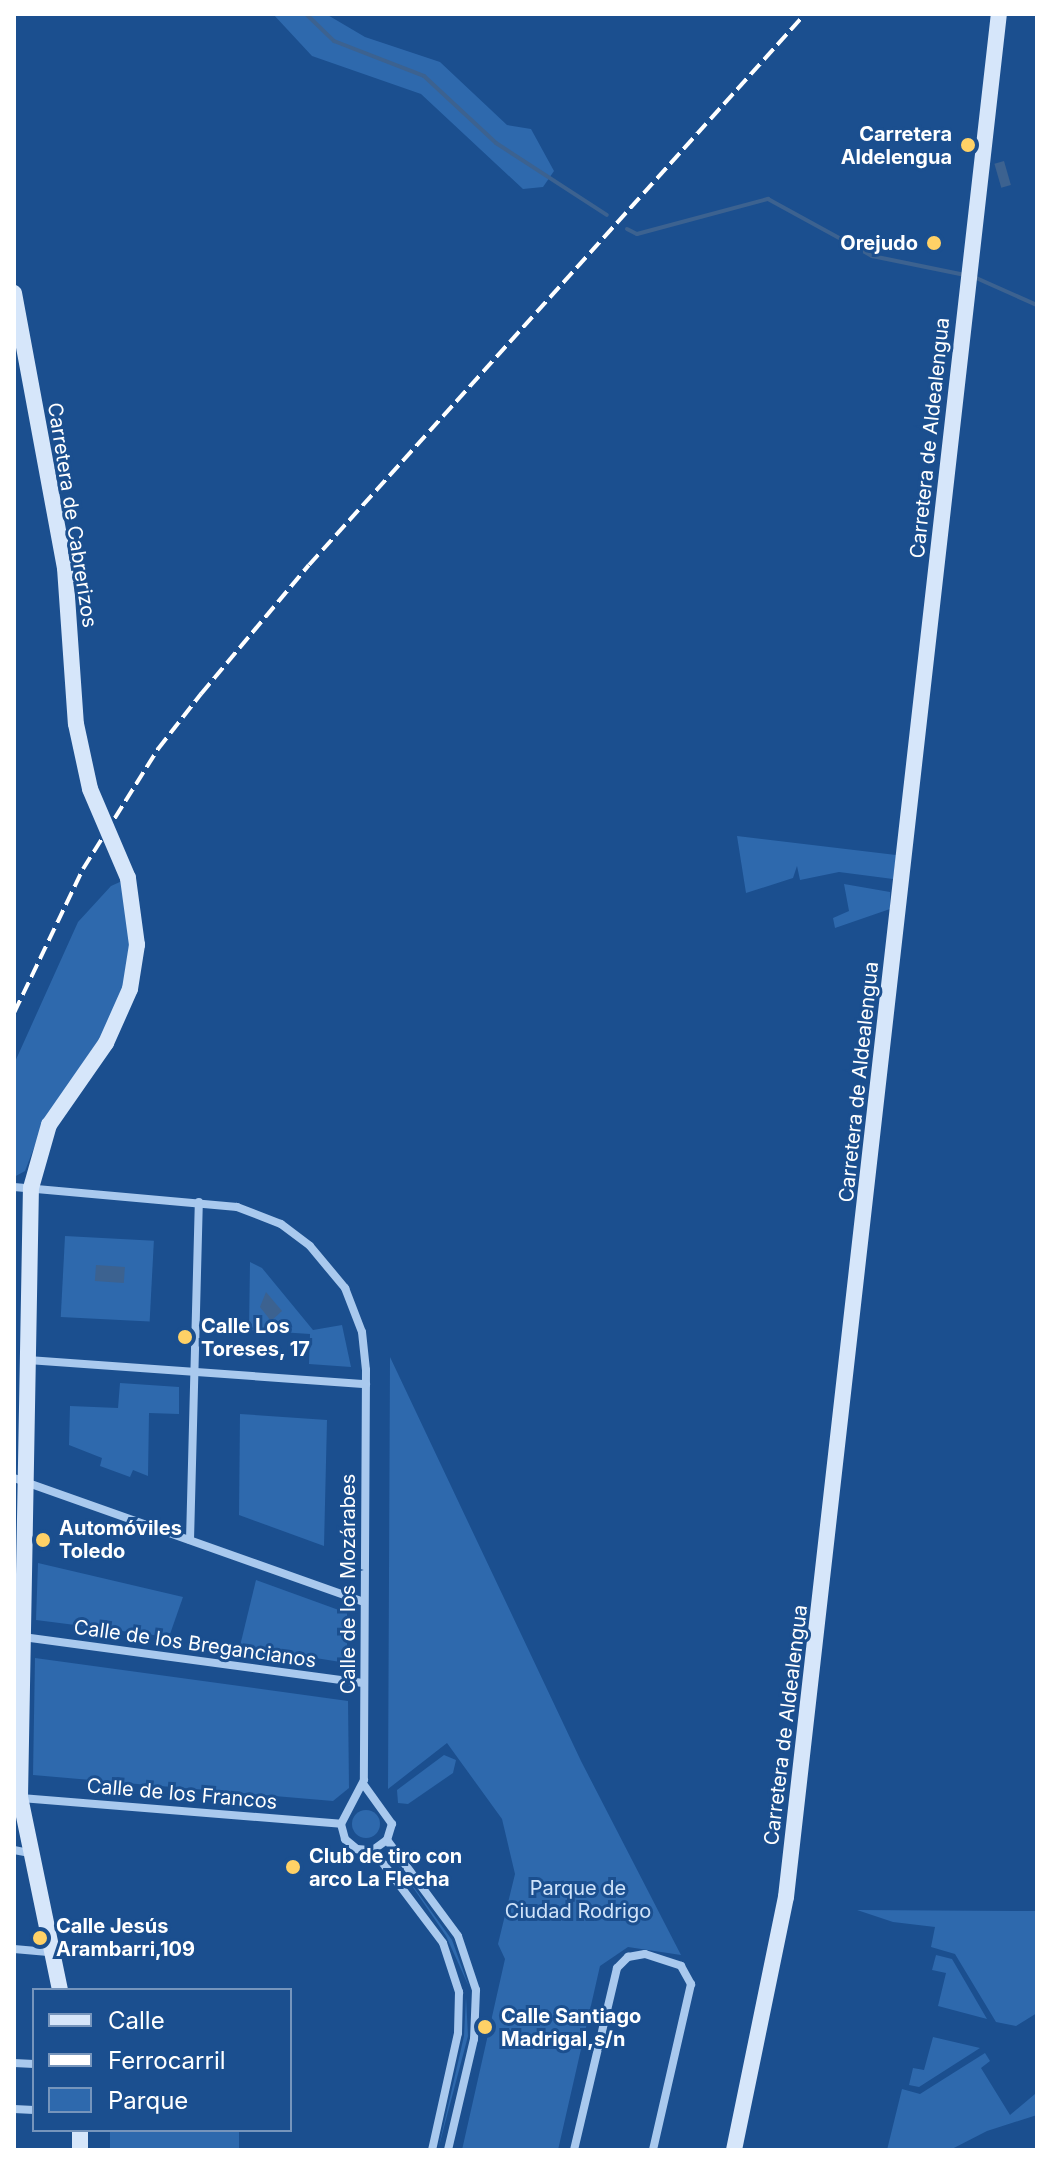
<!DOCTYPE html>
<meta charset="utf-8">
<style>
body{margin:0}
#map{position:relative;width:1051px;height:2164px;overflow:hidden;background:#1b4f8f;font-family:Inter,sans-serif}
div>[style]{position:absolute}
.green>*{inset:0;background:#2e69ad;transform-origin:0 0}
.round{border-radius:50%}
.water>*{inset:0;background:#3c6290;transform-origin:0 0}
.stream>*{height:4px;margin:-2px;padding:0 2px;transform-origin:2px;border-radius:2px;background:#3c6290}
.street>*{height:8px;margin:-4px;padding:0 4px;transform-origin:4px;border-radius:4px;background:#a9c9ee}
.secondary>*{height:16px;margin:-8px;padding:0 8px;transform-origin:8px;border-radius:8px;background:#d6e6fa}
.rail>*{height:4px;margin-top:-2px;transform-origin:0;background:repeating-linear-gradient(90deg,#fff 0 14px,transparent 0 20px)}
.secondary-bridge>*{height:16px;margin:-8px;padding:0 8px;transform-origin:8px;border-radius:8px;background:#d6e6fa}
.dots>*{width:22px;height:22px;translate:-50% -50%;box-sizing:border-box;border:4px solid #1b4f8f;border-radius:50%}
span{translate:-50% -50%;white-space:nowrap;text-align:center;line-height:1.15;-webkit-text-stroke:6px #1b4f8f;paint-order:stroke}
.poi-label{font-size:20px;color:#fff;font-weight:700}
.right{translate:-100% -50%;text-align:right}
.left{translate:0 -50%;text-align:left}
.street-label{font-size:20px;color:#fff}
.park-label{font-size:20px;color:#cfe3fa}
.frame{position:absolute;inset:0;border:16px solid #fff;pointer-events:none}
.legend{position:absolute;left:32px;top:1988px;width:260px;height:144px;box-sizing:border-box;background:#1b4f8f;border:2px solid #7695bc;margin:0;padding:10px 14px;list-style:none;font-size:24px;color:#fff}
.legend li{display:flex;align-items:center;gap:16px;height:40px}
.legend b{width:40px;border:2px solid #7695bc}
</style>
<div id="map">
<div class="green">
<i style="clip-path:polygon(273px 14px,326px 14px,365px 37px,440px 62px,507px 125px,531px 129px,554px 171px,543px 187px,523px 189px,421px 94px,312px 56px)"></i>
<i style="clip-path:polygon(737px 836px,896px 855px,893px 879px,839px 872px,800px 880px,797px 866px,793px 878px,746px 893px)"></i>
<i style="clip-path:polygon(122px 881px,130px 940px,123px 987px,103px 1033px,45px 1119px,25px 1171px,14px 1177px,14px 1064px,78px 922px,111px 886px)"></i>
<i style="clip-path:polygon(844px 884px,890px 892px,890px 909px,835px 928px,833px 918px,849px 911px)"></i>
<i style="left:65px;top:1236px;width:89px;height:81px;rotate:3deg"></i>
<i style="clip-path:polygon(250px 1262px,262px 1268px,313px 1330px,342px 1325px,351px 1367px,309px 1364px,310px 1334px,249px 1330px)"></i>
<i style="clip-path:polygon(390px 1357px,581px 1761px,681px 1955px,628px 1947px,600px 1966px,558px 2150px,462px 2150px,505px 1959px,498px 1944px,515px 1874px,502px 1819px,447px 1743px,388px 1789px)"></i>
<i style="clip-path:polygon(120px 1383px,179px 1387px,179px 1414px,149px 1413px,148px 1476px,133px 1470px,130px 1477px,100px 1466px,102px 1458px,69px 1445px,70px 1406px,118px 1408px)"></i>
<i style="clip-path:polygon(240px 1414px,327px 1420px,324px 1546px,239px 1515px)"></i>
<i style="clip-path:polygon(38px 1563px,183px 1597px,169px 1637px,36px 1620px)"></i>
<i style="clip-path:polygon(256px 1580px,347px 1613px,347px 1663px,240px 1646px)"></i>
<i style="clip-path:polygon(35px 1658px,348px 1701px,349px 1788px,333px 1801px,33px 1775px)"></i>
<i style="clip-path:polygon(444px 1755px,456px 1760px,453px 1773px,408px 1804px,398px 1803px,397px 1790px)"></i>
<i class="round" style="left:352px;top:1810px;width:28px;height:28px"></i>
<i style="clip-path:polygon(395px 1861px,452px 1940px,469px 1987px,446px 1936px)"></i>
<i style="clip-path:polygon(857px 1910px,1037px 1911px,1037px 2013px,1016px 2026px,996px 2022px,955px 1954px,931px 1947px,935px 1927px,893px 1922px)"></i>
<i style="clip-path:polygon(936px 1955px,952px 1959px,987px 2019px,938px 2006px,946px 1973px,932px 1970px)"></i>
<i style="clip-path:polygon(466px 1997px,468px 2036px,438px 2150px,464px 2036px)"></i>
<i style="clip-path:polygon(933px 2037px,980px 2048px,919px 2087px,909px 2085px,913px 2068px,924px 2070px)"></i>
<i style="clip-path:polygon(985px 2053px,990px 2061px,981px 2068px,1010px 2115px,1035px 2094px,1037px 2115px,987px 2131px,950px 2150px,887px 2150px,902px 2089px,920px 2094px)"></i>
<i style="left:110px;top:2130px;width:129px;height:20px"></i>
</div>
<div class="water">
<i style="left:1004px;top:161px;width:25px;height:10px;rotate:74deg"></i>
<i style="left:96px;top:1265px;width:29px;height:16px;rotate:4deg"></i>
<i style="clip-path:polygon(266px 1292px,282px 1311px,271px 1321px,260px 1307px)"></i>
</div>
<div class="stream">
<i style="left:306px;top:14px;width:39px;rotate:44deg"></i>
<i style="left:334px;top:41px;width:97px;rotate:21.3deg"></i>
<i style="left:424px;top:76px;width:98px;rotate:42.9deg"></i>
<i style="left:496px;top:143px;width:132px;rotate:33deg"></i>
<i style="left:627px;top:229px;width:11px;rotate:27deg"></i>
<i style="left:637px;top:234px;width:136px;rotate:-15deg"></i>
<i style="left:768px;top:199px;width:119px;rotate:28.7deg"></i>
<i style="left:872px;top:256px;width:95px;rotate:11.5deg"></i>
<i style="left:974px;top:277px;width:69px;rotate:24deg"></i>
</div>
<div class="street">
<i style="left:14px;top:1187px;width:224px;rotate:5.1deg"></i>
<i style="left:237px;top:1207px;width:47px;rotate:21.1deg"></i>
<i style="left:281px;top:1224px;width:36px;rotate:37deg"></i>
<i style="left:310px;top:1246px;width:55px;rotate:50.2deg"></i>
<i style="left:345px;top:1288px;width:47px;rotate:68.9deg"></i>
<i style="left:362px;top:1332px;width:38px;rotate:84deg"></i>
<i style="left:366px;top:1370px;width:410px;rotate:90.3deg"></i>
<i style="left:364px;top:1780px;width:50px;rotate:117.6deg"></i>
<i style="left:341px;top:1824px;width:16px;rotate:75deg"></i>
<i style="left:345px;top:1839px;width:16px;rotate:40deg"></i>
<i style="left:357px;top:1849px;width:16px;rotate:4deg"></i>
<i style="left:373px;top:1850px;width:17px;rotate:-36deg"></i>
<i style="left:387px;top:1840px;width:17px;rotate:-73deg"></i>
<i style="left:392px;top:1824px;width:48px;rotate:-125.7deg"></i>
<i style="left:28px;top:1360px;width:339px;rotate:4.1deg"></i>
<i style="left:14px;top:1478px;width:369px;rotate:19.5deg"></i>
<i style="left:190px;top:1540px;width:338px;rotate:-88.5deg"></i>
<i style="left:23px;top:1637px;width:343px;rotate:7.7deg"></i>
<i style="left:21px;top:1798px;width:321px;rotate:4.6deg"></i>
<i style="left:387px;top:1840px;width:119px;rotate:53.5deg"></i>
<i style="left:458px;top:1936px;width:57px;rotate:71.6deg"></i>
<i style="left:476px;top:1990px;width:49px;rotate:92.3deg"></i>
<i style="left:474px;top:2039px;width:114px;rotate:103.2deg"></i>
<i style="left:14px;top:1850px;width:15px;rotate:11deg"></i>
<i style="left:373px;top:1850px;width:116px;rotate:53deg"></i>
<i style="left:443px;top:1943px;width:52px;rotate:71.9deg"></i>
<i style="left:459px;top:1992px;width:41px;rotate:91.4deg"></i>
<i style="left:458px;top:2033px;width:120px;rotate:102.5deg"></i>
<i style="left:14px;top:1949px;width:37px;rotate:5deg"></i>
<i style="left:14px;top:2063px;width:20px;rotate:3deg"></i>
<i style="left:14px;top:2109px;width:20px;rotate:3deg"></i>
<i style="left:574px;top:2150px;width:187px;rotate:-76.7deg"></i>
<i style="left:617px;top:1968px;width:16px;rotate:-45deg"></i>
<i style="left:628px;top:1957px;width:17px;rotate:-10deg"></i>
<i style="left:645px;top:1954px;width:38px;rotate:18deg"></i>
<i style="left:681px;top:1966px;width:21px;rotate:61deg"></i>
<i style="left:691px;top:1984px;width:170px;rotate:102.9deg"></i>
</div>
<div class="secondary">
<i style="left:14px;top:293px;width:280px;rotate:79.5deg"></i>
<i style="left:65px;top:568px;width:156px;rotate:86deg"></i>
<i style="left:76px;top:724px;width:66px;rotate:77.8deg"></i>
<i style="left:60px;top:1990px;width:197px;rotate:-101.7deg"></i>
<i style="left:20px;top:1797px;width:609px;rotate:-88.97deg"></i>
<i style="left:31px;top:1188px;width:66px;rotate:-74.1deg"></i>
<i style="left:49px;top:1125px;width:100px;rotate:-55.2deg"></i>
<i style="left:106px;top:1043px;width:59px;rotate:-66deg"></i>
<i style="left:130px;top:989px;width:45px;rotate:-81deg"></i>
<i style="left:137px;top:945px;width:68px;rotate:-97.7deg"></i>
<i style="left:80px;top:2130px;width:20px;rotate:90deg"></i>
<i style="left:734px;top:2150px;width:258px;rotate:-78.4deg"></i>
<i style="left:786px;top:1897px;width:1895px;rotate:-83.55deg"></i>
</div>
<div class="rail">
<i style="left:14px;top:1013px;width:160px;rotate:-64.4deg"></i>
<i style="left:83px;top:869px;width:142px;rotate:-58deg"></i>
<i style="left:158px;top:749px;width:70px;rotate:-52deg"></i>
<i style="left:201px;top:694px;width:168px;rotate:-50.1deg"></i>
<i style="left:309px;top:565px;width:741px;rotate:-48.01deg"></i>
</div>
<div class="secondary-bridge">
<i style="left:90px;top:789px;width:97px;rotate:66.9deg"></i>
</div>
<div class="dots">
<i style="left:968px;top:145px;background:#ffd166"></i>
<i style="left:934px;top:243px;background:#ffd166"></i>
<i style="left:185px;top:1337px;background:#ffd166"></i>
<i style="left:43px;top:1540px;background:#ffd166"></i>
<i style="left:293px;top:1867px;background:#ffd166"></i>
<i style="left:40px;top:1938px;background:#ffd166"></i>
<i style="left:485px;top:2027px;background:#ffd166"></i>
</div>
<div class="poi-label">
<span class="right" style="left:952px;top:146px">Carretera<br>Aldelengua</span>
<span class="right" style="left:918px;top:243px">Orejudo</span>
<span class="left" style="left:201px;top:1338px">Calle Los<br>Toreses, 17</span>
<span class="left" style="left:59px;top:1540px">Automóviles<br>Toledo</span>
<span class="left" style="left:309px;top:1868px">Club de tiro con<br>arco La Flecha</span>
<span class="left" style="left:56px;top:1938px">Calle Jesús<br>Arambarri,109</span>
<span class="left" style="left:501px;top:2028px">Calle Santiago<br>Madrigal,s/n</span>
</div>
<div class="street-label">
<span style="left:930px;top:438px;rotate:-84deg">Carretera de Aldealengua</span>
<span style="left:72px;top:515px;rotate:81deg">Carretera de Cabrerizos</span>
<span style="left:859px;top:1082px;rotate:-84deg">Carretera de Aldealengua</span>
<span style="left:348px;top:1584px;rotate:-90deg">Calle de los Mozárabes</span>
<span style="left:195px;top:1644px;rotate:8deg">Calle de los Bregancianos</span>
<span style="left:786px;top:1725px;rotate:-83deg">Carretera de Aldealengua</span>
<span style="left:182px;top:1794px;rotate:5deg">Calle de los Francos</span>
</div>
<div class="park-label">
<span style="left:578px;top:1900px">Parque de<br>Ciudad Rodrigo</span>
</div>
<div class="frame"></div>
<ul class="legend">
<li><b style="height:10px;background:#d6e6fa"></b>Calle</li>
<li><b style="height:10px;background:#fff"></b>Ferrocarril</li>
<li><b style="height:22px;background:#2e69ad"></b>Parque</li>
</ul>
</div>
